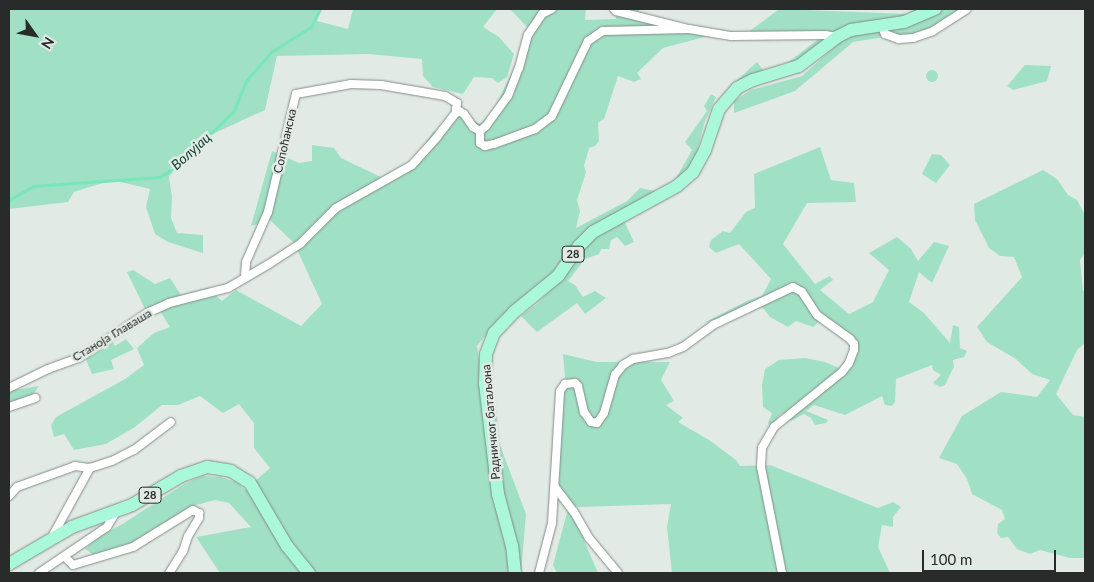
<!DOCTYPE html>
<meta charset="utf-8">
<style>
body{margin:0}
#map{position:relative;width:1094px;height:582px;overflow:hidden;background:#e2eae6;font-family:Lato,sans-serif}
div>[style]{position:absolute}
.green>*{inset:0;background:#a0e1c5}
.round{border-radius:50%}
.stream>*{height:2.5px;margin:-1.25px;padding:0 1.25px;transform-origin:1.25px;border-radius:1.25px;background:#77e6ba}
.roads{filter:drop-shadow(0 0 1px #858c89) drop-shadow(0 0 1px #858c89)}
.minor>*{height:8px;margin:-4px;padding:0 4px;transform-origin:4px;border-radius:4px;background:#fff}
.primary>*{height:12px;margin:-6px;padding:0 6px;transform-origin:6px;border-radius:6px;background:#aaf8da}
span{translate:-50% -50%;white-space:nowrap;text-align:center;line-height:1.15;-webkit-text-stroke:5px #e2eae6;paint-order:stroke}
.shield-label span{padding:1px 4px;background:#e2eae6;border:1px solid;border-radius:4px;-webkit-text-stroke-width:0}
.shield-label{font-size:11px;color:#282b2a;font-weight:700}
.street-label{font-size:12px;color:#282b2a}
.water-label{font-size:14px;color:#104130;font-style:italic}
.frame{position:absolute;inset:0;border:10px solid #282b2a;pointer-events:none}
.north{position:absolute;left:10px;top:10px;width:50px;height:50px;-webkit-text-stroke:4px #e2eae6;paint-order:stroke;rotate:122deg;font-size:14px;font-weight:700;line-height:20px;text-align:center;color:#282b2a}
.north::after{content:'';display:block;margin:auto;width:18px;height:22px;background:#282b2a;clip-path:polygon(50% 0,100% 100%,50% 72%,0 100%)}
.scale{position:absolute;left:922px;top:550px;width:134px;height:22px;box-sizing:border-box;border:2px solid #282b2a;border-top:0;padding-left:6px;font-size:15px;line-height:18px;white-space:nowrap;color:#282b2a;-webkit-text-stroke:4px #e2eae6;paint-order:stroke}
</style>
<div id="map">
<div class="green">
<i style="clip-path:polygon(9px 9px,319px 9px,317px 21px,348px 29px,353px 9px,497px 9px,483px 27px,499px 37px,514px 54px,507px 77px,498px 83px,492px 78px,474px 77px,463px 94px,433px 87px,423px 76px,422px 59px,368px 54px,277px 56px,265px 110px,206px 137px,187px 153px,169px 177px,172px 197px,171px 218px,177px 233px,203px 235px,203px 253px,168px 242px,155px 234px,146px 207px,150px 189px,112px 180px,74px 192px,68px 202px,9px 209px)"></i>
<i style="clip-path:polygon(510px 9px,586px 9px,585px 20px,616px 19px,615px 9px,639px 9px,639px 12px,685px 25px,727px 31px,663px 48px,637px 73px,641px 79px,634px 82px,618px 76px,604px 119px,598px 123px,599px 141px,595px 146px,589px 148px,584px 166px,586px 172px,577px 200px,580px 211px,576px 228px,627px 201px,640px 188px,655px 191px,588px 229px,569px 248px,553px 272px,535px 291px,502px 315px,477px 346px,504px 538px,509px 559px,508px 573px,220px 573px,196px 537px,251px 527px,229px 503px,215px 500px,196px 505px,133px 545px,94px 555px,85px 549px,97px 538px,124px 523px,184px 484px,203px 476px,221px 477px,238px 483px,245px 490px,270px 468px,254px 448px,254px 423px,239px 404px,223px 413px,200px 396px,178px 405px,162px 405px,135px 427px,106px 444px,74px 450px,64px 434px,54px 437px,51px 425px,56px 417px,125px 379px,144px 365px,137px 348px,154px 333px,170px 327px,156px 305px,146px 311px,127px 272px,133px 270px,155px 284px,170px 278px,181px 295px,207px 288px,222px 301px,236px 290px,301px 326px,322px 304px,294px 243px,270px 220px,251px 226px,272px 151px,299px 163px,312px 161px,312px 145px,334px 148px,341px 158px,389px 181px,415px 158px,433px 132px,440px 130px,456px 116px,470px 118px,480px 124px,493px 111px,515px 66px,528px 28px)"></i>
<i style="clip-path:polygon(779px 9px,907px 14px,915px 9px,972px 9px,918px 40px,884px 37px,853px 42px,795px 91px,734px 113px,734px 101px,751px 90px,802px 76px,837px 45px,839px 31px,811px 52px,782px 67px,820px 38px,746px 34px)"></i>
<i style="clip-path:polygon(757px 62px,764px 71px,734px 83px)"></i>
<i style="clip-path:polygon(1025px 65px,1051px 66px,1047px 81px,1013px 90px,1007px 86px)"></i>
<i class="round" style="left:926px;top:70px;width:12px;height:12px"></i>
<i style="clip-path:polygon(711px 94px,716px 97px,705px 121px,696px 155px,688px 169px,674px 182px,692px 150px,685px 142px,707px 111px,704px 106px)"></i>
<i style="clip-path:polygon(820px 147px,831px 180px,854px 183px,856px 202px,807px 203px,783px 244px,815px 284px,830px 276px,833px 280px,820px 290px,849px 314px,873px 302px,889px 270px,869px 253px,897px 237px,911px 249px,918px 261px,934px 242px,949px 246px,932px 283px,919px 272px,909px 302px,924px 313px,950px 343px,953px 325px,959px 327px,960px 348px,967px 351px,964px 357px,953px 360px,954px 367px,945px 385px,940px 387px,933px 383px,941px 375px,933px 370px,932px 365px,896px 379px,895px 402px,892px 406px,885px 405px,882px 396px,845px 415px,814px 405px,806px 411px,828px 420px,826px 423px,815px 425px,811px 418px,804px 414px,791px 421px,782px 413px,770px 426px,768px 423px,772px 413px,763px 407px,762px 385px,765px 369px,779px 360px,805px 358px,825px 362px,839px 368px,849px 356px,850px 348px,847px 338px,819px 322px,813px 327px,796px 321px,788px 327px,770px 317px,762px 307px,704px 323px,747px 301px,762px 296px,771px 279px,739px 244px,716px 253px,709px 247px,711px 240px,723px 231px,730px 233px,746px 212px,755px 208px,754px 174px)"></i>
<i style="clip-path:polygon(932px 154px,941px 155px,950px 165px,936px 183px,922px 174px)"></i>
<i style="clip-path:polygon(1043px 170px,1057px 179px,1068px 195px,1077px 200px,1085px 215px,1085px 253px,1080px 260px,1083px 291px,1085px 292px,1085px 343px,1077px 350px,1056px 394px,1073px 415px,1085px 417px,1085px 558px,1070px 558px,1040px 550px,1030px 554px,1017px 549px,1008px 537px,1001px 538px,997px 533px,998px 524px,1005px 519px,1002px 510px,972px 494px,967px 479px,957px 464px,939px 458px,962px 416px,1001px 392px,1037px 397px,1050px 380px,1032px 374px,1016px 359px,987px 342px,977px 327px,1022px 277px,1014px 257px,1000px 256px,989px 248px,975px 220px,974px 204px)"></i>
<i style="clip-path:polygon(623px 219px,634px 242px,625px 246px,617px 237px,611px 240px,609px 249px,601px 249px,599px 254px,585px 259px,568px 281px,575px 285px,583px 297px,595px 291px,606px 298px,585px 314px,577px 303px,537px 332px,521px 316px,538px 303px,555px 286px,585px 245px)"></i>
<i style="clip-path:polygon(111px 339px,115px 346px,126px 339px,134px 349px,111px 360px,114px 369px,92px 374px,85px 357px)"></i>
<i style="clip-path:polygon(563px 354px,597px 362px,670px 362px,661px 380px,674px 401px,666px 405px,683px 418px,678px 422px,709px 440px,736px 460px,740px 466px,770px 465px,878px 508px,893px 502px,901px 507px,893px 517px,893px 527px,882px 525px,878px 547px,890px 573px,672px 573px,667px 527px,671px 504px,580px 507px,569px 505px,598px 573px,557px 573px,553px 565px,569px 505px,552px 478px,565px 377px)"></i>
<i style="clip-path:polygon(39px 386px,31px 397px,9px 405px,9px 391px)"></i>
<i style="clip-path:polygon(498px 440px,526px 514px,521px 573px,510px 514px,499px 475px)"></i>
</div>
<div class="stream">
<i style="left:9px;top:200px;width:28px;rotate:-30deg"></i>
<i style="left:33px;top:186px;width:127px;rotate:-4.1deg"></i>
<i style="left:160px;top:177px;width:23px;rotate:-34deg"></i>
<i style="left:179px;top:164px;width:76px;rotate:-43.9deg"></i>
<i style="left:234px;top:111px;width:32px;rotate:-68deg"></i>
<i style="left:246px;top:81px;width:38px;rotate:-49deg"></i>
<i style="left:271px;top:52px;width:47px;rotate:-32deg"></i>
<i style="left:311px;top:27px;width:20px;rotate:-63deg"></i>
</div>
<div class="roads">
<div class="minor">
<i style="left:614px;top:9px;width:3px;rotate:45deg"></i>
<i style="left:616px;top:11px;width:75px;rotate:13.9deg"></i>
<i style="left:689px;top:29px;width:43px;rotate:9.5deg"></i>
<i style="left:731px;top:36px;width:94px;rotate:-0.6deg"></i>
<i style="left:825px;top:35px;width:12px;rotate:9deg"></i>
<i style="left:881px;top:25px;width:10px;rotate:66deg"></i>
<i style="left:885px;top:34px;width:15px;rotate:20deg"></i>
<i style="left:899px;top:39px;width:14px;rotate:-4deg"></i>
<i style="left:913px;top:38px;width:21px;rotate:-19deg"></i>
<i style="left:933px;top:31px;width:40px;rotate:-32.9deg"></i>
<i style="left:480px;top:131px;width:12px;rotate:90deg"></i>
<i style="left:480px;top:143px;width:6px;rotate:31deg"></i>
<i style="left:485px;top:146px;width:9px;rotate:-13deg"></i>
<i style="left:494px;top:144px;width:44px;rotate:-20.1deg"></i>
<i style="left:535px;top:129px;width:21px;rotate:-37deg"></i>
<i style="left:552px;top:116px;width:83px;rotate:-64.4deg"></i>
<i style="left:588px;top:41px;width:18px;rotate:-34deg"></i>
<i style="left:603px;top:31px;width:86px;rotate:-1.3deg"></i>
<i style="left:245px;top:277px;width:15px;rotate:-86deg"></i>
<i style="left:246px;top:262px;width:55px;rotate:-66.3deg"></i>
<i style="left:268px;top:212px;width:121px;rotate:-76.7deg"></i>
<i style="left:296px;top:94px;width:56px;rotate:-10.3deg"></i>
<i style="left:351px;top:84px;width:30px;rotate:2deg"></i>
<i style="left:381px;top:85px;width:65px;rotate:9.8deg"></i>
<i style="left:445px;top:96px;width:14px;rotate:30deg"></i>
<i style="left:457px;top:103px;width:6px;rotate:99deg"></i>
<i style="left:9px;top:388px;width:43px;rotate:-26deg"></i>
<i style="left:48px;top:369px;width:33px;rotate:-20deg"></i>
<i style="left:79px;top:358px;width:82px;rotate:-33.5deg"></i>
<i style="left:147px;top:313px;width:24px;rotate:-24deg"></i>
<i style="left:169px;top:303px;width:61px;rotate:-14.3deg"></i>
<i style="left:228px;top:288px;width:48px;rotate:-30.3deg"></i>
<i style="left:269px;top:264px;width:38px;rotate:-33deg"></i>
<i style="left:301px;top:243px;width:49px;rotate:-45deg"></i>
<i style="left:336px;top:208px;width:87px;rotate:-29.5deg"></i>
<i style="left:412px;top:165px;width:38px;rotate:-48deg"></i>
<i style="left:437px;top:137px;width:31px;rotate:-52deg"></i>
<i style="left:456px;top:113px;width:4px;rotate:-90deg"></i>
<i style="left:456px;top:109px;width:9px;rotate:32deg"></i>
<i style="left:464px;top:114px;width:16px;rotate:55deg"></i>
<i style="left:473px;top:127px;width:8px;rotate:30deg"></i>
<i style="left:480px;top:131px;width:8px;rotate:-40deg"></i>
<i style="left:486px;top:126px;width:37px;rotate:-54deg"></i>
<i style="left:508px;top:96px;width:30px;rotate:-69deg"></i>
<i style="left:519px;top:68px;width:34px;rotate:-75deg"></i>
<i style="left:528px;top:35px;width:25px;rotate:-56deg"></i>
<i style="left:542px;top:14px;width:11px;rotate:-27deg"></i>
<i style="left:9px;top:407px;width:28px;rotate:-19deg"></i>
<i style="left:555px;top:487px;width:31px;rotate:53deg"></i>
<i style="left:574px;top:512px;width:30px;rotate:60deg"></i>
<i style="left:589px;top:538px;width:45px;rotate:50.4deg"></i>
<i style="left:9px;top:496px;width:12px;rotate:-48deg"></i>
<i style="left:17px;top:487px;width:62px;rotate:-19.9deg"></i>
<i style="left:75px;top:466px;width:15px;rotate:8deg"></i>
<i style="left:90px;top:468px;width:23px;rotate:-18deg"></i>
<i style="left:112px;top:461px;width:25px;rotate:-27deg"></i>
<i style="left:134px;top:450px;width:46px;rotate:-37.1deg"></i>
<i style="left:52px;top:537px;width:79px;rotate:-61.2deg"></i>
<i style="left:65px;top:557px;width:11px;rotate:45deg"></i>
<i style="left:73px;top:565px;width:63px;rotate:-16.7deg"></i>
<i style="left:133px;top:547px;width:70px;rotate:-31.7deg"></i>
<i style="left:193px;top:510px;width:7px;rotate:27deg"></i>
<i style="left:199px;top:513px;width:5px;rotate:90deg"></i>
<i style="left:199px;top:518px;width:21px;rotate:121deg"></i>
<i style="left:188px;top:536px;width:16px;rotate:108deg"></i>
<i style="left:183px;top:551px;width:26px;rotate:122deg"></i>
<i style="left:39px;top:573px;width:82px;rotate:-34.1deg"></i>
<i style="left:107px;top:527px;width:17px;rotate:-59deg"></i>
<i style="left:539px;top:573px;width:52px;rotate:-75.4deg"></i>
<i style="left:552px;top:523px;width:132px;rotate:-86.5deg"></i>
<i style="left:560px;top:391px;width:9px;rotate:-54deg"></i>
<i style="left:565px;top:384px;width:10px;rotate:-6deg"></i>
<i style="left:575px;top:383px;width:4px;rotate:45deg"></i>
<i style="left:578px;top:386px;width:27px;rotate:77deg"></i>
<i style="left:584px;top:412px;width:12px;rotate:55deg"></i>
<i style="left:591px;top:422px;width:6px;rotate:9deg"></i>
<i style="left:597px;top:423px;width:12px;rotate:-55deg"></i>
<i style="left:604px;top:413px;width:40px;rotate:-74deg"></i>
<i style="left:615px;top:375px;width:13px;rotate:-51deg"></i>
<i style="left:623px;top:365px;width:12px;rotate:-31deg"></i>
<i style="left:633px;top:359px;width:36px;rotate:-10deg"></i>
<i style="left:668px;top:353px;width:16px;rotate:-22deg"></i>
<i style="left:683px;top:347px;width:39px;rotate:-36deg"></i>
<i style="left:715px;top:324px;width:86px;rotate:-25.4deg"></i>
<i style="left:793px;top:287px;width:10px;rotate:29deg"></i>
<i style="left:802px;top:292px;width:27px;rotate:57deg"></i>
<i style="left:817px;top:315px;width:41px;rotate:36deg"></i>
<i style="left:850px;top:339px;width:6px;rotate:51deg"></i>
<i style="left:854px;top:344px;width:6px;rotate:90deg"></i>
<i style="left:854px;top:350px;width:14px;rotate:111deg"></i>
<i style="left:849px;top:363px;width:11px;rotate:128deg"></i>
<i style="left:842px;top:372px;width:87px;rotate:141deg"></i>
<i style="left:774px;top:427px;width:24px;rotate:120deg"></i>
<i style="left:762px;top:448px;width:19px;rotate:93deg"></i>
<i style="left:761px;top:467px;width:108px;rotate:78.8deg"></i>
</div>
<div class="primary">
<i style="left:9px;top:564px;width:73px;rotate:-30.4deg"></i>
<i style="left:72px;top:527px;width:64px;rotate:-20.1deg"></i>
<i style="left:132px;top:505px;width:57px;rotate:-30.6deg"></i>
<i style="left:181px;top:476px;width:28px;rotate:-19deg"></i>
<i style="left:207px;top:467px;width:24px;rotate:9deg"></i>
<i style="left:231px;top:471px;width:22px;rotate:32deg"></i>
<i style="left:250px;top:483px;width:73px;rotate:59.6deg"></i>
<i style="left:287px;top:546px;width:35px;rotate:51deg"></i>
<i style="left:515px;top:573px;width:27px;rotate:-96deg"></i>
<i style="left:512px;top:546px;width:54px;rotate:-105.1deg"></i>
<i style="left:498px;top:494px;width:111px;rotate:-96.7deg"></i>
<i style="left:485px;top:384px;width:30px;rotate:-88deg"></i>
<i style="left:486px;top:354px;width:22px;rotate:-69deg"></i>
<i style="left:494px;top:333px;width:29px;rotate:-46deg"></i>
<i style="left:514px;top:312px;width:57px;rotate:-39.3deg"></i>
<i style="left:558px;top:276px;width:37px;rotate:-55deg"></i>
<i style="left:579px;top:246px;width:20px;rotate:-45deg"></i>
<i style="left:593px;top:232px;width:96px;rotate:-28.7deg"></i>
<i style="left:677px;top:186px;width:21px;rotate:-41deg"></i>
<i style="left:693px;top:172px;width:25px;rotate:-61deg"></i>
<i style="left:705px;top:150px;width:43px;rotate:-71.1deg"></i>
<i style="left:719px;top:109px;width:28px;rotate:-49deg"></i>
<i style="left:737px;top:88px;width:18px;rotate:-27deg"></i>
<i style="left:753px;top:80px;width:48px;rotate:-16.9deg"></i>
<i style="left:799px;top:66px;width:48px;rotate:-37.3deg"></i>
<i style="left:837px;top:37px;width:16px;rotate:-27deg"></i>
<i style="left:851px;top:30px;width:54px;rotate:-8.6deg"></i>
<i style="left:904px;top:22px;width:34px;rotate:-23deg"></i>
</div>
</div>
<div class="shield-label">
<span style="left:573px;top:254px">28</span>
<span style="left:150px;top:495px">28</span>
</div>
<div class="street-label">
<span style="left:285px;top:141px;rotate:-77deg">Сопоћанска</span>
<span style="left:112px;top:335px;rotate:-31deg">Станоја Главаша</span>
<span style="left:491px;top:422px;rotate:-95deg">Радничког батаљона</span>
</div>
<div class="water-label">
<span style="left:191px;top:151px;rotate:-42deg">Волујац</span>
</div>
<div class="frame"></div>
<div class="north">N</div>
<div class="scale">100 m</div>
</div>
